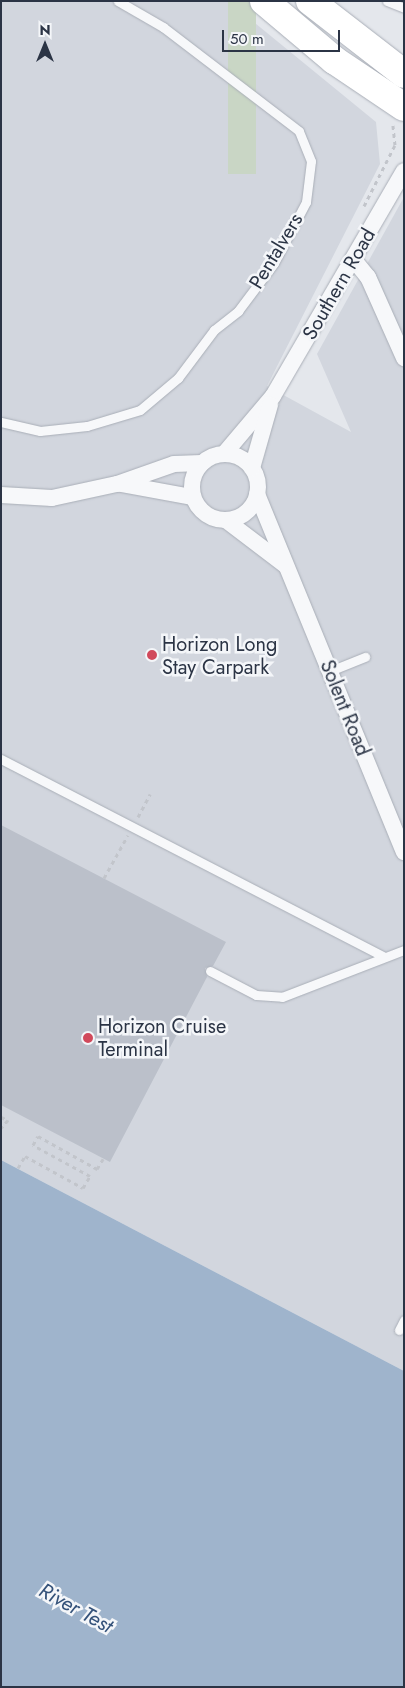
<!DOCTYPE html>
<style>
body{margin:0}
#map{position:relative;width:405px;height:1688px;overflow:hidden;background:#e4e7ec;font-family:Jost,sans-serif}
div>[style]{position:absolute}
.built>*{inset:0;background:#d2d6de}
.green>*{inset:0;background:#c9d6c5;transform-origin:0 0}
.water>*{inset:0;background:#9fb4cc}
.building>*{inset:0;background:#bbc0ca}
.path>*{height:3px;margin-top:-1.5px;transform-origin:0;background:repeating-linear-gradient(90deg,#c2c5cb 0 4px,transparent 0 8px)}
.roads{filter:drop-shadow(0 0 1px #a9aeb7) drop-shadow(0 0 1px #a9aeb7)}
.lane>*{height:9px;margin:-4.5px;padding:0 4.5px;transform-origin:4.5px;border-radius:4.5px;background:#f7f8fa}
.street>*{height:16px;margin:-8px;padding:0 8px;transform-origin:8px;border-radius:8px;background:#f7f8fa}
.street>.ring{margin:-8px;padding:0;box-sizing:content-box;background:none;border:16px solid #f7f8fa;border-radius:50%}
.highway>*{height:28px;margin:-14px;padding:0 14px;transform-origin:14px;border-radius:14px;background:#fff}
.dots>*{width:14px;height:14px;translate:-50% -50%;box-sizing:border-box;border:2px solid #f4f6f9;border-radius:50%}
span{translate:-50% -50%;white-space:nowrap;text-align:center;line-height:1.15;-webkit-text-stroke:5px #f4f6f9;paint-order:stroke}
.street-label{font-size:20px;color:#2b3445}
.poi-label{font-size:20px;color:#2b3445}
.left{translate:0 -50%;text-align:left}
.water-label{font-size:21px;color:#34527a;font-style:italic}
.frame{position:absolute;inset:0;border:2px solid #2b3445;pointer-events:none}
.north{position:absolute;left:20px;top:20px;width:50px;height:50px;-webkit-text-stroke:4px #f4f6f9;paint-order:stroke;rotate:0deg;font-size:14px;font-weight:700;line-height:20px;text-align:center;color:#2b3445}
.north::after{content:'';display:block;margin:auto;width:18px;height:22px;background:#2b3445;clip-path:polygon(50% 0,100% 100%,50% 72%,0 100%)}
.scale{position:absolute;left:222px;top:30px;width:118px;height:22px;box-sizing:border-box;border:2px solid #2b3445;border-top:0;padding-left:6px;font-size:15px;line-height:18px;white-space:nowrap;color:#2b3445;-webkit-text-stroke:4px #f4f6f9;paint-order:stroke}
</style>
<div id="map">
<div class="built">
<i style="clip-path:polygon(1px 1px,228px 1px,376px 122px,380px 164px,267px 386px,351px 432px,317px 354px,404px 197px,404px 1371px,1px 1160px)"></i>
</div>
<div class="green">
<i style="left:228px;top:1px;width:28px;height:173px"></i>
</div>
<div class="water">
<i style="clip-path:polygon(1px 1160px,404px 1371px,404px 1687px,1px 1687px)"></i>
</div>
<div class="building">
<i style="clip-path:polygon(1px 825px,226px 942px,213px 966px,205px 968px,207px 977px,110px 1162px,1px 1105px)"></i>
</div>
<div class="path">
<i style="left:364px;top:206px;width:68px;rotate:-63.1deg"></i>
<i style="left:395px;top:145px;width:20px;rotate:-96deg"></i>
<i style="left:138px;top:817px;width:26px;rotate:-62deg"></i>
<i style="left:104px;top:878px;width:49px;rotate:-60.8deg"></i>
<i style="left:1px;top:1117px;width:8px;rotate:23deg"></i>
<i style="left:8px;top:1120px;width:11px;rotate:131deg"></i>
<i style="left:18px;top:1168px;width:14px;rotate:-60deg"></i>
<i style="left:25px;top:1156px;width:66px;rotate:28.9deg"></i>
<i style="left:83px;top:1188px;width:14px;rotate:-60deg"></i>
<i style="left:90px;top:1176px;width:65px;rotate:-151.5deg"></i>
<i style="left:33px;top:1145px;width:10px;rotate:-61deg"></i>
<i style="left:38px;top:1136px;width:68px;rotate:29.2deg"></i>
<i style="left:97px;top:1169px;width:12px;rotate:-59deg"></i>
</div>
<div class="roads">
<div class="lane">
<i style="left:387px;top:1px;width:18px;rotate:22deg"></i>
<i style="left:1px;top:422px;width:40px;rotate:13deg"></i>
<i style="left:40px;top:431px;width:47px;rotate:-6.1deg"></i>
<i style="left:87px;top:426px;width:55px;rotate:-16.8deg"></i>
<i style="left:140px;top:410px;width:50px;rotate:-40.1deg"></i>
<i style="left:178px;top:378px;width:60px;rotate:-53.1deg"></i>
<i style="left:214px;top:330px;width:31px;rotate:-38deg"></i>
<i style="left:238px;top:311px;width:60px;rotate:-53.1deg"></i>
<i style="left:274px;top:263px;width:69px;rotate:-62.3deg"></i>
<i style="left:306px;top:202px;width:41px;rotate:-83deg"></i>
<i style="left:311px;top:161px;width:32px;rotate:-112deg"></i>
<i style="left:299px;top:131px;width:171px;rotate:-142.6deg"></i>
<i style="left:163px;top:27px;width:52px;rotate:-150deg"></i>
<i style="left:330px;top:671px;width:38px;rotate:-22deg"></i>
<i style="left:1px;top:759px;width:431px;rotate:27.3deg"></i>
<i style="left:210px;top:971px;width:52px;rotate:27.6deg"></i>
<i style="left:256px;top:995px;width:26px;rotate:4deg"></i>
<i style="left:282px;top:997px;width:131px;rotate:-21.1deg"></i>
<i style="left:399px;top:1330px;width:11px;rotate:-63deg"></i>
</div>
<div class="street">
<i style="left:354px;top:260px;width:22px;rotate:51deg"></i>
<i style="left:368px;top:277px;width:89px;rotate:66deg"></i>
<i class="ring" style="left:192px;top:454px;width:50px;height:50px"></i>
<i style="left:224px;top:454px;width:76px;rotate:-49.8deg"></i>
<i style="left:273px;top:396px;width:260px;rotate:-59.8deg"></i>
<i style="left:252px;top:468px;width:66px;rotate:-74.1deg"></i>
<i style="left:121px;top:484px;width:72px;rotate:10.4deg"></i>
<i style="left:257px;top:494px;width:387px;rotate:67.7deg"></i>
<i style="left:1px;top:495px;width:51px;rotate:3.4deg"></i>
<i style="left:52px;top:498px;width:66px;rotate:-12.2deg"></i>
<i style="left:117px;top:484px;width:60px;rotate:-19.3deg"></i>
<i style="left:174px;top:464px;width:28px;rotate:-2deg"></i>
<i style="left:227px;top:521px;width:73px;rotate:37.2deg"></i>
</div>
<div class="highway">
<i style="left:264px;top:1px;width:92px;rotate:40.1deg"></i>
<i style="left:334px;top:60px;width:84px;rotate:33.9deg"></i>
<i style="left:310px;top:1px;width:119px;rotate:37.8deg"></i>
</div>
</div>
<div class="dots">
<i style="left:152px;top:655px;background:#d1495b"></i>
<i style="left:88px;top:1038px;background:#d1495b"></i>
</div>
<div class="street-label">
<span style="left:276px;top:251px;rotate:-59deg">Pentalvers</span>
<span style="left:339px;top:284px;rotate:-60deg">Southern Road</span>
<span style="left:345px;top:708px;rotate:68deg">Solent Road</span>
</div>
<div class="poi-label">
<span class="left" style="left:162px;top:656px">Horizon Long<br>Stay Carpark</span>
<span class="left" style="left:98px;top:1038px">Horizon Cruise<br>Terminal</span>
</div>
<div class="water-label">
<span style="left:76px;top:1608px;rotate:29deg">River Test</span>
</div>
<div class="frame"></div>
<div class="north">N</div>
<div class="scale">50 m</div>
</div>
